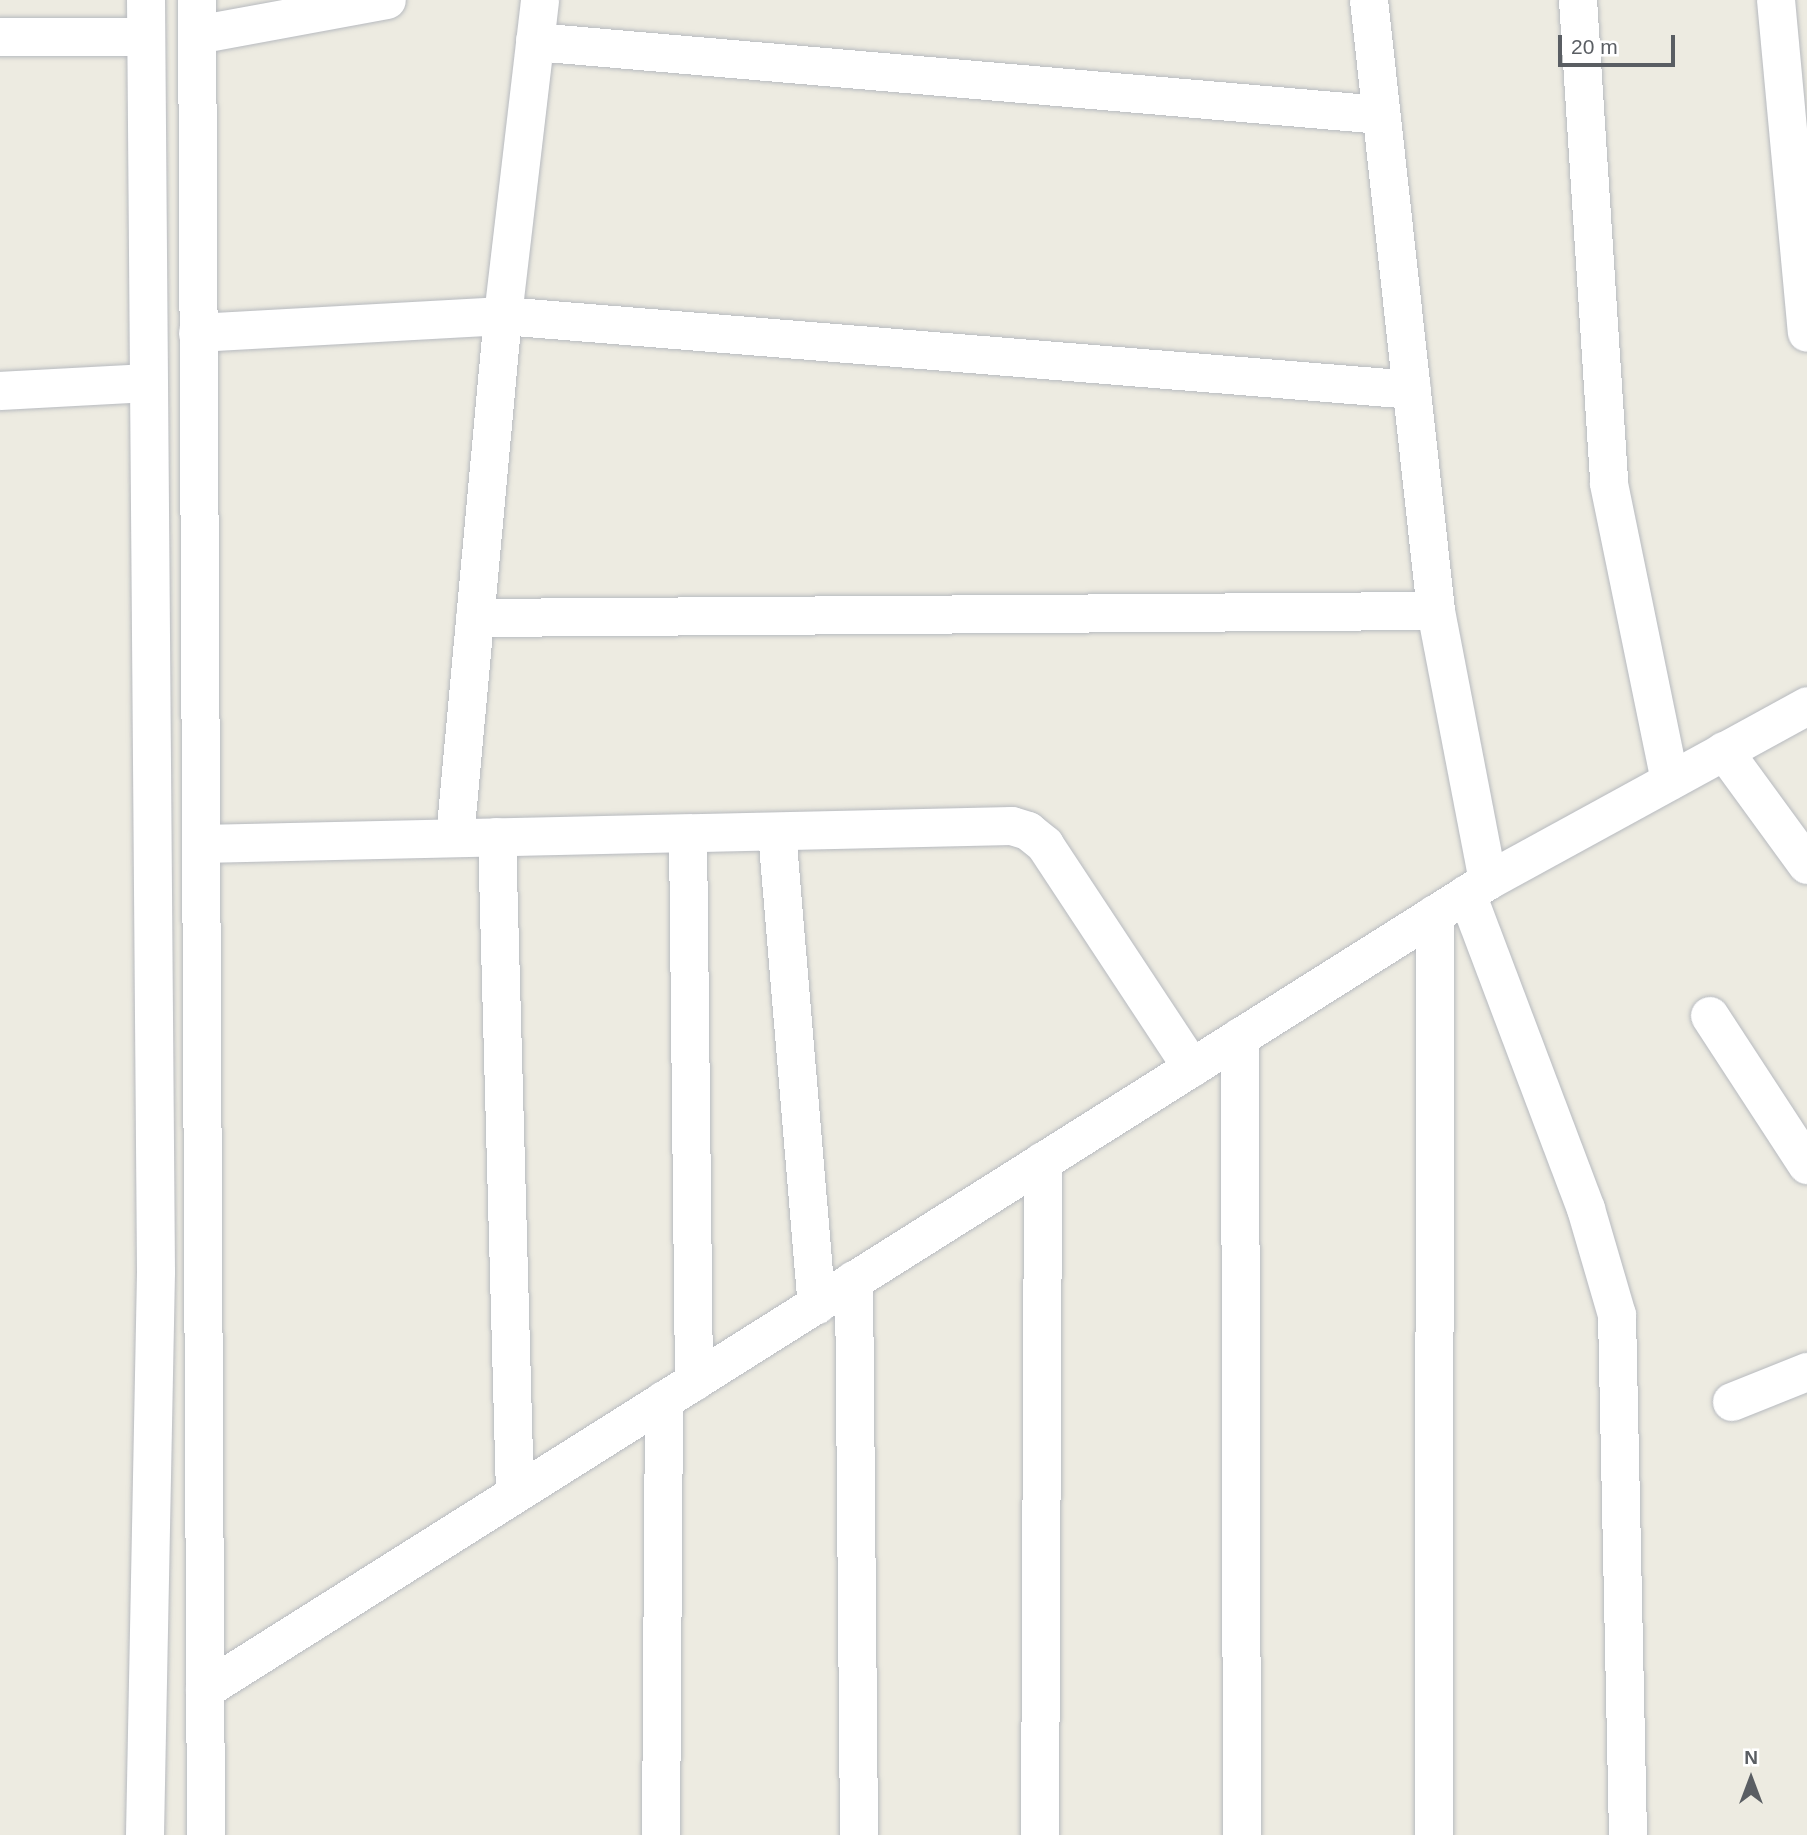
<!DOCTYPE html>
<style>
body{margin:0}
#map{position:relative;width:1807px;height:1835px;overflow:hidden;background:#edebe1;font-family:Helvetica,sans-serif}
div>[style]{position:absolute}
.roads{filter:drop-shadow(0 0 2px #b7babf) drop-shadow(0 0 2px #b7babf)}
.minor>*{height:38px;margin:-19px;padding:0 19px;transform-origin:19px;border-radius:19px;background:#fff}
span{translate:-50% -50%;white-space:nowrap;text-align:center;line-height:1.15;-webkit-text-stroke:7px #fff;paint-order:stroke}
.north{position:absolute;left:1716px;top:1744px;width:70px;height:70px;-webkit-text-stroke:5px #fff;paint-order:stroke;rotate:0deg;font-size:19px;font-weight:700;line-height:28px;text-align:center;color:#5a5e63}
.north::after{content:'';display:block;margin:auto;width:24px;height:32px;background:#5a5e63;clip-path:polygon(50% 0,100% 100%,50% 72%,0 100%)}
.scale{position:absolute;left:1558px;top:35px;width:117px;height:32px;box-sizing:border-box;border:4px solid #5a5e63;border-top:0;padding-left:9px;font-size:21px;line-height:24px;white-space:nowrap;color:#5a5e63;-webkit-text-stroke:5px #fff;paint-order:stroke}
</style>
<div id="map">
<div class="roads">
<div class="minor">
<i style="left:197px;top:0;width:1835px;rotate:89.72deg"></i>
<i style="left:1369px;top:0;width:615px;rotate:83.74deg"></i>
<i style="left:1436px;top:611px;width:275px;rotate:79.1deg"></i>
<i style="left:1578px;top:0;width:485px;rotate:86.3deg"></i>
<i style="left:1609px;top:484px;width:303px;rotate:78.4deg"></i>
<i style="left:1776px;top:0;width:334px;rotate:84.7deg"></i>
<i style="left:197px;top:35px;width:193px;rotate:-10.4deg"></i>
<i style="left:0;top:37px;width:146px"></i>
<i style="left:535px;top:42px;width:849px;rotate:4.93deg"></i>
<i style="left:198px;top:333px;width:305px;rotate:-3.2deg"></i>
<i style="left:503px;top:316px;width:912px;rotate:4.65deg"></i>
<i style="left:0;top:391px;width:148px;rotate:-3.1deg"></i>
<i style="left:475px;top:618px;width:961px;rotate:-0.42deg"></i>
<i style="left:1724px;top:751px;width:141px;rotate:53.9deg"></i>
<i style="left:777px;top:832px;width:475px;rotate:85.2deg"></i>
<i style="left:688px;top:834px;width:548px;rotate:89.37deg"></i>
<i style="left:497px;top:837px;width:657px;rotate:88.43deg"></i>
<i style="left:455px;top:838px;width:524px;rotate:-84.75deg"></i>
<i style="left:503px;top:316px;width:318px;rotate:-83.3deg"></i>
<i style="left:201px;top:844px;width:811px;rotate:-1.27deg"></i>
<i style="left:1012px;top:826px;width:17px;rotate:17deg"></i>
<i style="left:1028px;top:831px;width:22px;rotate:39deg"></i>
<i style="left:1045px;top:845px;width:267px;rotate:56.6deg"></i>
<i style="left:1467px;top:894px;width:337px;rotate:69.3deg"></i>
<i style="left:1586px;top:1209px;width:110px;rotate:73.7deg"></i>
<i style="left:1617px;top:1315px;width:520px;rotate:88.79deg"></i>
<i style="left:1710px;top:1016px;width:178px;rotate:56.9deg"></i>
<i style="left:1240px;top:1037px;width:798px;rotate:89.86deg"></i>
<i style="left:854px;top:1280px;width:555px;rotate:89.48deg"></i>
<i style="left:1732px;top:1402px;width:81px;rotate:-21.8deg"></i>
<i style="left:205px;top:1690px;width:1517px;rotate:-32.23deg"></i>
<i style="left:1488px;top:881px;width:364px;rotate:-28.7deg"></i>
<i style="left:145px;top:1835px;width:563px;rotate:-88.88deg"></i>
<i style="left:156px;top:1272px;width:1272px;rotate:-90.45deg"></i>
<i style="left:661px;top:1835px;width:435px;rotate:-89.6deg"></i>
<i style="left:1040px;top:1835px;width:674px;rotate:-89.74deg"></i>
<i style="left:1434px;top:1835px;width:921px;rotate:-89.94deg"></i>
</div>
</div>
<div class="north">N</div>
<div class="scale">20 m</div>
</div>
